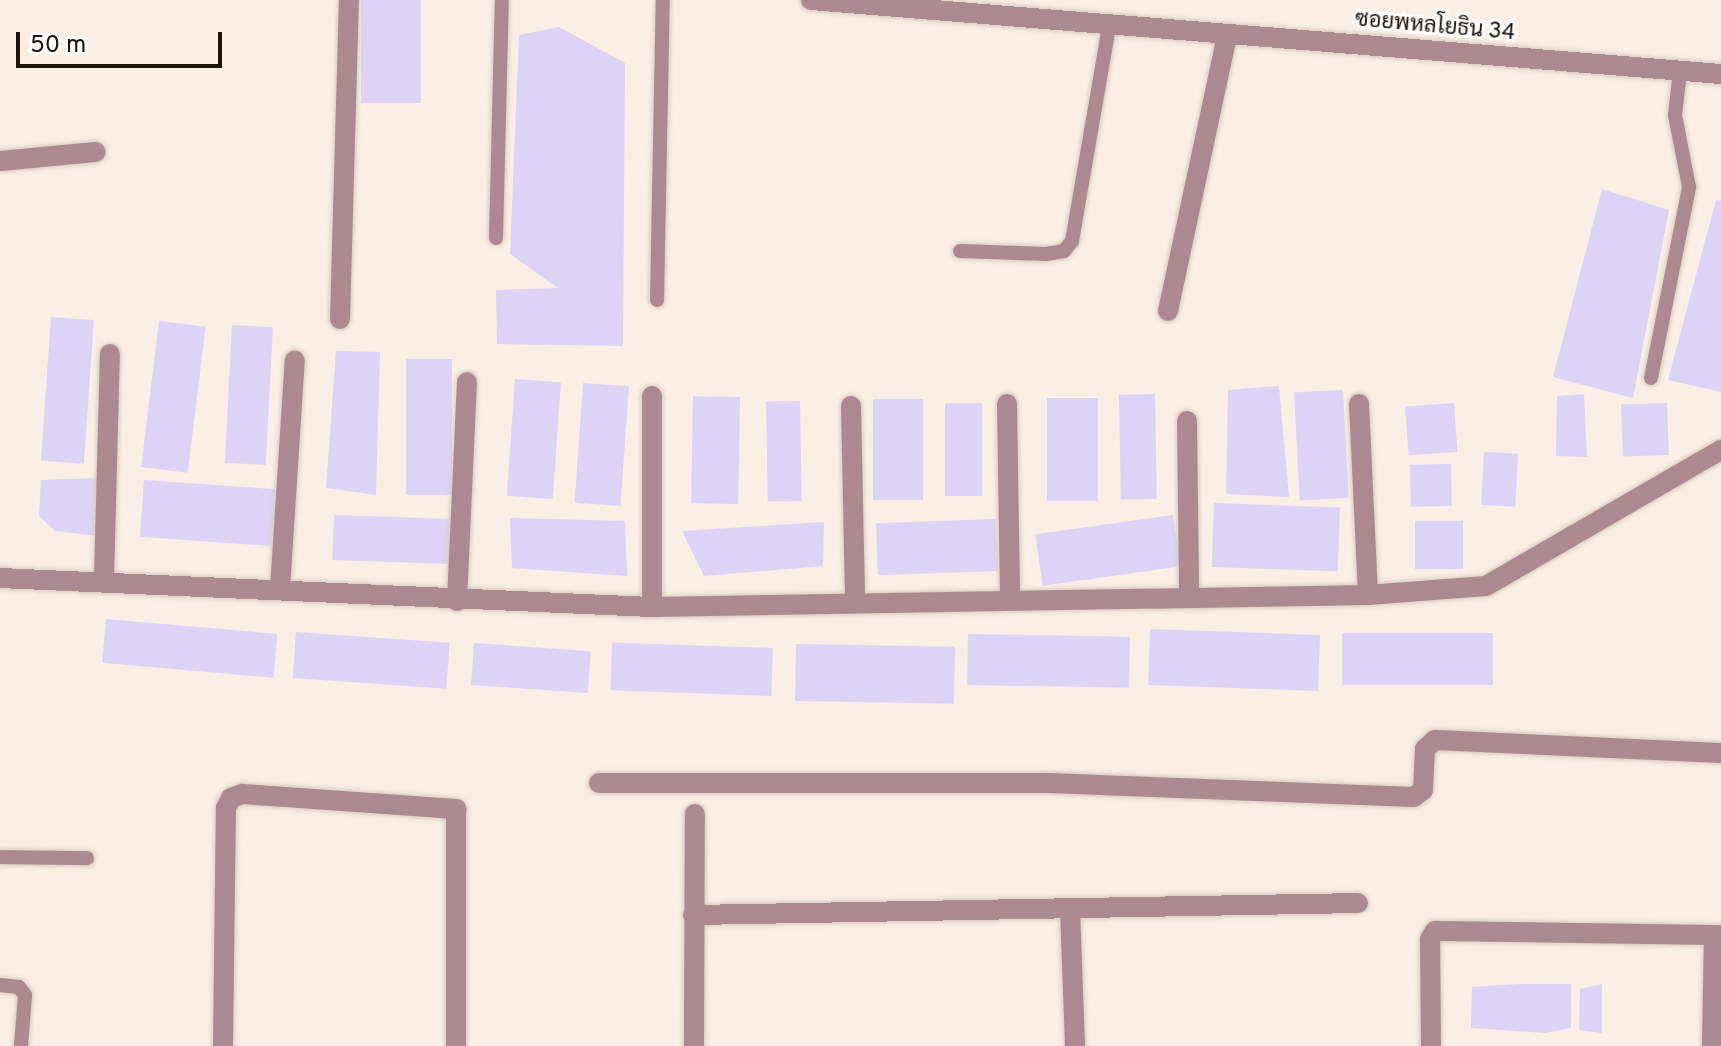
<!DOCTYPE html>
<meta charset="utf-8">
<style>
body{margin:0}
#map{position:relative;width:1721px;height:1046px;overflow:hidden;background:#fbeee4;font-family:Overpass,Sarabun,sans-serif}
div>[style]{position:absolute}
.building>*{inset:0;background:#ddd3f6;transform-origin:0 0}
.roads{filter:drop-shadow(0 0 2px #d8cbc1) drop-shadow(0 0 2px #d8cbc1)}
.lane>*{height:14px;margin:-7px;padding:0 7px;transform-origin:7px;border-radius:7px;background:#ac8991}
.street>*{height:20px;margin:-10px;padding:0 10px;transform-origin:10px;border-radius:10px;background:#ac8991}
span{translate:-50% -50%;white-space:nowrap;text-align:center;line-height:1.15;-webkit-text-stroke:6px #fefefe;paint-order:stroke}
.street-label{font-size:22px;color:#1e130a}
.scale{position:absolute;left:16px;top:32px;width:206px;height:36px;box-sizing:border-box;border:4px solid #1e130a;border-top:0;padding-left:10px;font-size:24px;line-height:28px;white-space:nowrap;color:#1e130a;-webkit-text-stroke:6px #fefefe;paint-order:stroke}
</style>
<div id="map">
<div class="building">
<i style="left:361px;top:0;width:60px;height:103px"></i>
<i style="clip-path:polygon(559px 27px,625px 63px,623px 346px,497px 344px,496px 290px,558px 288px,510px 254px,519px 35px)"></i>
<i style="clip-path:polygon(1602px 189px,1669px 210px,1633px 398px,1553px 377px)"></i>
<i style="clip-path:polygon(1716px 200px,1721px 201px,1721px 392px,1668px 380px)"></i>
<i style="left:51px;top:317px;width:43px;height:144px;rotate:4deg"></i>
<i style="left:159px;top:321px;width:47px;height:147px;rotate:7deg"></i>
<i style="left:232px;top:325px;width:41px;height:138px;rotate:3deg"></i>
<i style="clip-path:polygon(336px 351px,380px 352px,376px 495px,326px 488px)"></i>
<i style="left:406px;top:359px;width:46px;height:136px"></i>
<i style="left:515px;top:379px;width:46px;height:117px;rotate:4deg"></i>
<i style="left:583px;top:383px;width:46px;height:120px;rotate:4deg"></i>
<i style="clip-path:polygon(1279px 386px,1289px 497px,1226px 494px,1228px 390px)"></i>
<i style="left:1343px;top:390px;width:108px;height:49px;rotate:87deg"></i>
<i style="left:1155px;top:394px;width:105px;height:36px;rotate:89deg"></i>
<i style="clip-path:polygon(1584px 394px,1587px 457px,1556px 456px,1557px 396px)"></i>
<i style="left:740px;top:397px;width:107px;height:47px;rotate:91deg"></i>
<i style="left:1098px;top:398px;width:103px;height:51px;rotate:90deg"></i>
<i style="left:873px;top:399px;width:50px;height:101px"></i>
<i style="left:800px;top:401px;width:100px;height:34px;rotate:89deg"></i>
<i style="left:945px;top:403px;width:37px;height:93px"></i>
<i style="left:1454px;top:403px;width:49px;height:49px;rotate:86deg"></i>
<i style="left:1667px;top:403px;width:52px;height:46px;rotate:88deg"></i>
<i style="left:1484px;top:452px;width:34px;height:53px;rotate:3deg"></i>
<i style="left:1451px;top:464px;width:42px;height:41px;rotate:89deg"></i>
<i style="clip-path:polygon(97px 478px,99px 536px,55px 531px,39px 516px,41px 480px)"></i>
<i style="left:144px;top:480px;width:133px;height:57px;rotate:4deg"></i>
<i style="left:1214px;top:503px;width:126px;height:64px;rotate:2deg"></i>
<i style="left:334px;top:515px;width:118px;height:45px;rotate:2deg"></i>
<i style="left:1173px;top:515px;width:52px;height:139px;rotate:82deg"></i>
<i style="clip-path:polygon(510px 518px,625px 521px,627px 576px,512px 568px)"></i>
<i style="left:996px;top:519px;width:52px;height:120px;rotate:88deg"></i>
<i style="left:1415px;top:521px;width:48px;height:48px"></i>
<i style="clip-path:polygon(824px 522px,823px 566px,704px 576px,682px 531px)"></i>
<i style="left:106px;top:619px;width:172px;height:44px;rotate:5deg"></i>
<i style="left:296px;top:632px;width:154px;height:46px;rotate:4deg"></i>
<i style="left:1342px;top:633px;width:151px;height:52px"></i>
<i style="left:968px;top:634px;width:162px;height:51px;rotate:1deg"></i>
<i style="left:1320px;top:635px;width:56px;height:170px;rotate:92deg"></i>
<i style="left:474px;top:643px;width:117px;height:42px;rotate:4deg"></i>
<i style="left:796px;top:644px;width:159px;height:57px;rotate:1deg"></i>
<i style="left:773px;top:648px;width:48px;height:161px;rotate:92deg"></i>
<i style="clip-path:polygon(1519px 984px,1571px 984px,1571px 1028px,1545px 1033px,1471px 1028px,1472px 987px)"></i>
<i style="clip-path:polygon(1602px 984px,1602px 1033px,1579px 1030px,1580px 989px)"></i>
</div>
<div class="roads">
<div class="lane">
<i style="left:496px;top:238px;width:238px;rotate:-88.6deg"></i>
<i style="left:960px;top:251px;width:86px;rotate:2deg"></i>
<i style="left:1046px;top:254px;width:18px;rotate:-9deg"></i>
<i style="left:1064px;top:251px;width:13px;rotate:-51deg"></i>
<i style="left:1072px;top:241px;width:218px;rotate:-80.2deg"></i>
<i style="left:657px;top:300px;width:300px;rotate:-88.9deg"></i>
<i style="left:1651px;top:378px;width:195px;rotate:-78.7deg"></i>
<i style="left:1689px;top:187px;width:73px;rotate:-101deg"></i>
<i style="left:1675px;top:115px;width:44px;rotate:-83.5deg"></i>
<i style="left:0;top:857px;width:87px;rotate:0.7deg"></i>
<i style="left:0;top:985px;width:19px;rotate:6deg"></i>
<i style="left:19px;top:987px;width:10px;rotate:53deg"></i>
<i style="left:25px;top:995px;width:51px;rotate:94.5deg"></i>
</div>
<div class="street">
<i style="left:811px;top:0;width:913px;rotate:4.65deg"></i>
<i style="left:0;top:161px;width:96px;rotate:-5.4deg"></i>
<i style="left:1168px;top:311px;width:282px;rotate:-77.9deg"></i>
<i style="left:340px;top:319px;width:319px;rotate:-88.4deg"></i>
<i style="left:652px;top:396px;width:211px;rotate:90deg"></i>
<i style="left:1007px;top:404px;width:196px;rotate:89.1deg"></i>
<i style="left:1359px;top:404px;width:191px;rotate:87.3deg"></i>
<i style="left:851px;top:406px;width:196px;rotate:88.8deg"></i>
<i style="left:1187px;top:421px;width:176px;rotate:89.3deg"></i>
<i style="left:0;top:578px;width:653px;rotate:2.55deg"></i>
<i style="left:652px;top:607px;width:716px;rotate:-0.96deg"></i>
<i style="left:1368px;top:595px;width:118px;rotate:-4.4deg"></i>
<i style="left:1486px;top:586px;width:272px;rotate:-30.1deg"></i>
<i style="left:104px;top:579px;width:225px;rotate:-88.5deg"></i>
<i style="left:280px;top:589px;width:229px;rotate:-86.3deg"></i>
<i style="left:457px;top:601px;width:219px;rotate:-87.4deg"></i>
<i style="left:599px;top:783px;width:450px"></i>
<i style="left:1049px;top:783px;width:365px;rotate:2.2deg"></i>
<i style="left:1414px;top:797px;width:11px;rotate:-38deg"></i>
<i style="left:1423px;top:790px;width:41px;rotate:-87.2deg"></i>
<i style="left:1425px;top:749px;width:13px;rotate:-42deg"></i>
<i style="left:1435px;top:740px;width:286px;rotate:2.6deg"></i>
<i style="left:1070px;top:909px;width:137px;rotate:87.9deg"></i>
<i style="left:693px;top:915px;width:665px;rotate:-1.03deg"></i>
<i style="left:223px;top:1046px;width:238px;rotate:-89.3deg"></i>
<i style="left:226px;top:808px;width:11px;rotate:-63deg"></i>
<i style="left:231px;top:798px;width:12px;rotate:-20deg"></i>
<i style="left:242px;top:794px;width:215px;rotate:4deg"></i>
<i style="left:456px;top:809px;width:237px;rotate:90deg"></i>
<i style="left:694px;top:1046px;width:232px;rotate:-89.8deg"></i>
<i style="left:1431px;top:1046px;width:107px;rotate:-90.5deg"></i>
<i style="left:1430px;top:939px;width:9px;rotate:-58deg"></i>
<i style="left:1435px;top:931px;width:286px;rotate:0.8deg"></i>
<i style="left:1712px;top:1046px;width:111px;rotate:-89deg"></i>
</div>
</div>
<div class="street-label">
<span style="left:1435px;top:27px;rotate:5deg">ซอยพหลโยธิน 34</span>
</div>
<div class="scale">50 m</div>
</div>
